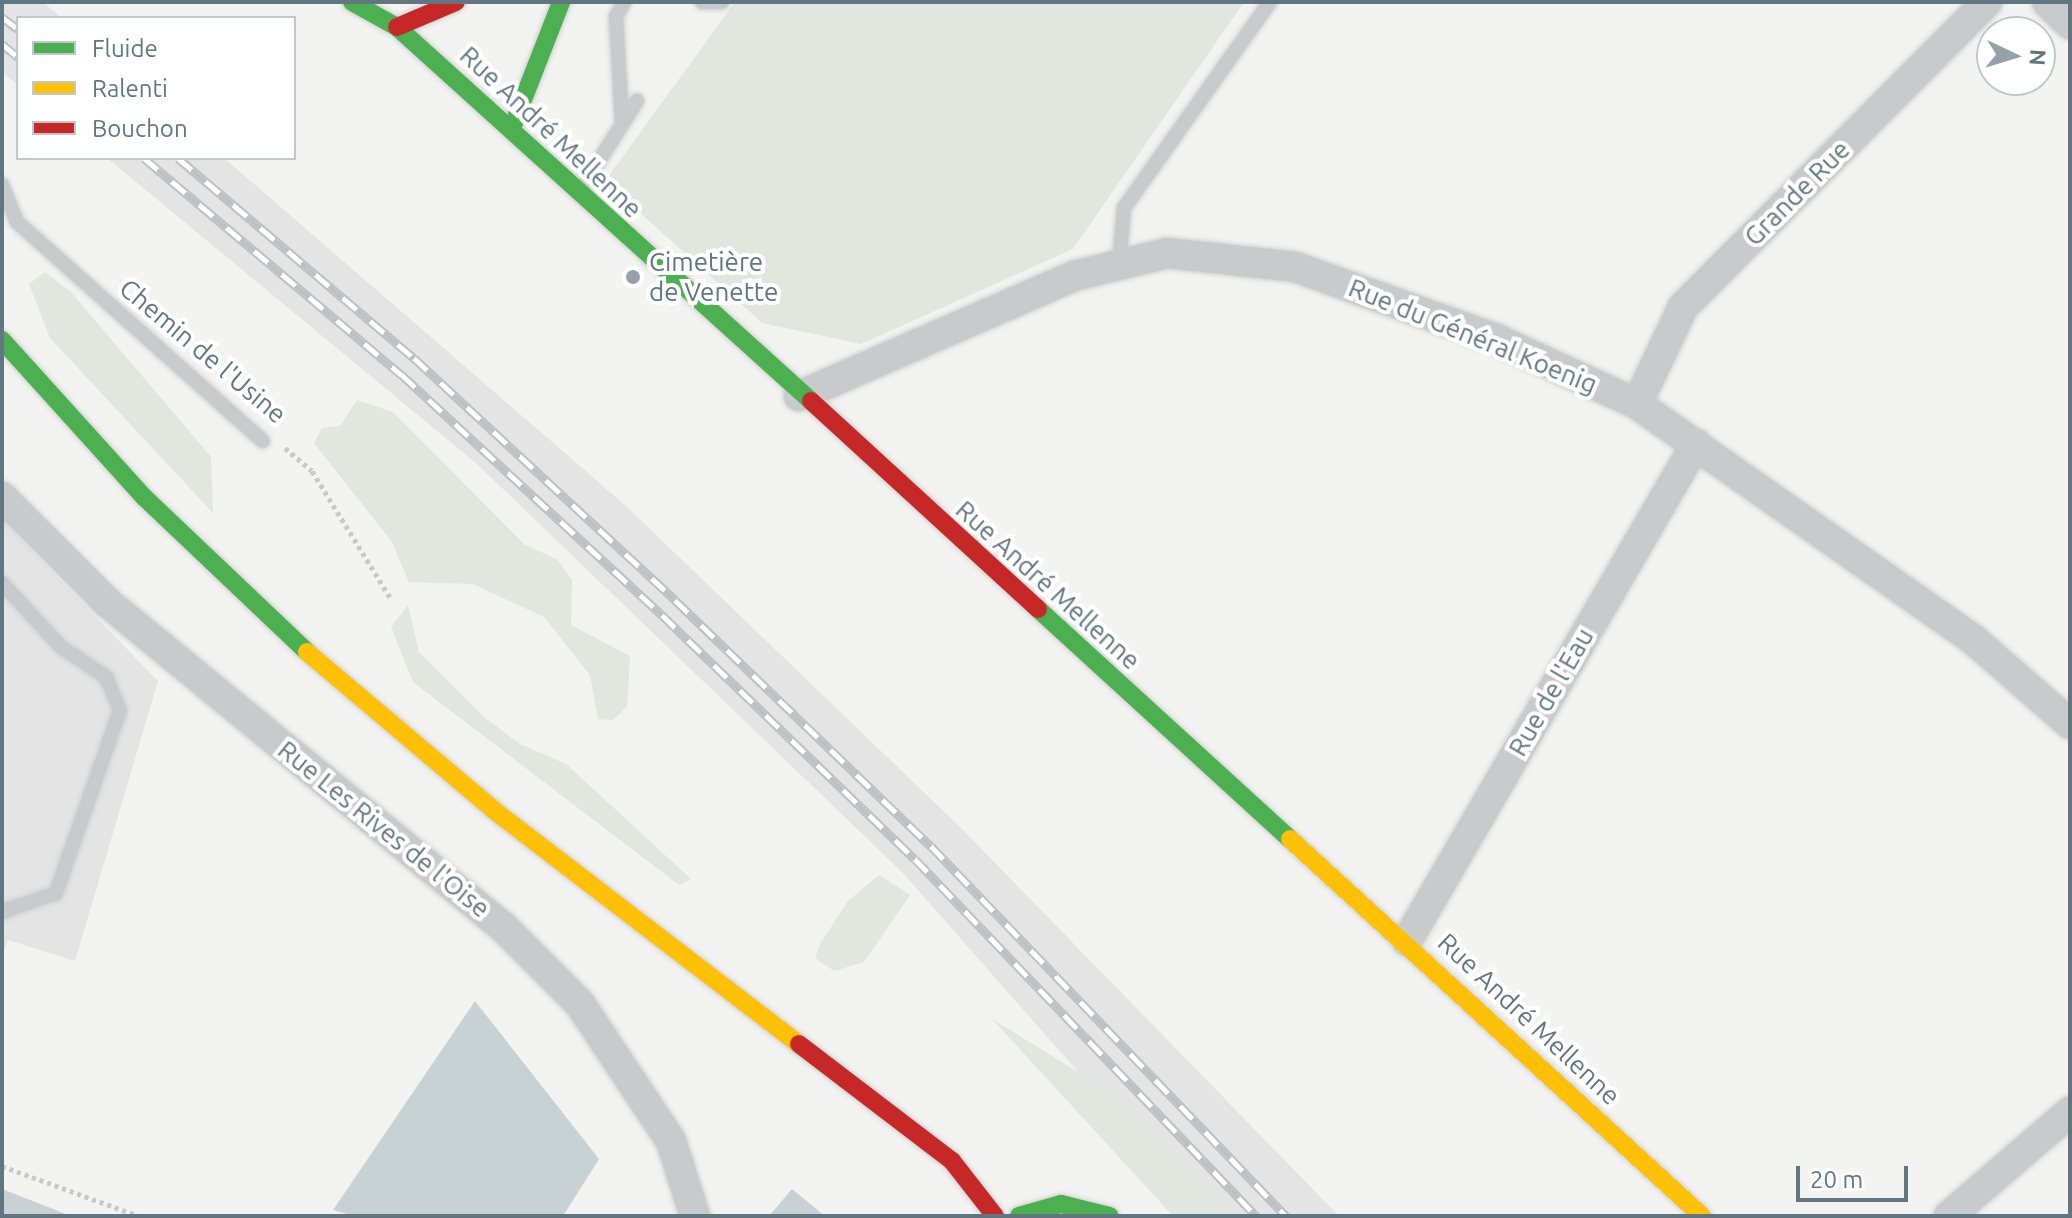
<!DOCTYPE html>
<meta charset="utf-8">
<style>
body{margin:0}
#map{position:relative;width:2072px;height:1218px;overflow:hidden;background:#f3f3f1;font-family:Ubuntu,sans-serif}
div>[style]{position:absolute}
.built>*{inset:0;background:#e3e4e3}
.green>*{inset:0;background:#e2e6df}
.water>*{inset:0;background:#c8d2d4}
.path>*{height:5px;margin-top:-2.5px;transform-origin:0;background:repeating-linear-gradient(90deg,#c7c8c8 0 4px,transparent 0 8px)}
.roads{filter:drop-shadow(0 0 2px #cfd1d1) drop-shadow(0 0 2px #cfd1d1)}
.lane>*{height:14px;margin:-7px;padding:0 7px;transform-origin:7px;border-radius:7px;background:#c8cacb}
.street>*{height:30px;margin:-15px;padding:0 15px;transform-origin:15px;border-radius:15px;background:#c8cacb}
.fast>*{height:18px;margin:-9px;padding:0 9px;transform-origin:9px;border-radius:9px;background:#4caf50}
.slow>*{height:18px;margin:-9px;padding:0 9px;transform-origin:9px;border-radius:9px;background:#ffc107}
.jam>*{height:18px;margin:-9px;padding:0 9px;transform-origin:9px;border-radius:9px;background:#c62828}
.rail>*{height:9px;margin-top:-4.5px;transform-origin:0;background:repeating-linear-gradient(90deg,#fff 0 18px,#bec0c1 0 36px);box-sizing:border-box;border-block:2px solid #bec0c1}
.dots>*{width:22px;height:22px;translate:-50% -50%;box-sizing:border-box;border:4px solid #fff;border-radius:50%}
span{translate:-50% -50%;white-space:nowrap;text-align:center;line-height:1.15;-webkit-text-stroke:8px #fff;paint-order:stroke}
.street-label{font-size:26px;color:#627682}
.poi-label{font-size:26px;color:#627682}
.left{translate:0 -50%;text-align:left}
.frame{position:absolute;inset:0;border:4px solid #627682;pointer-events:none}
.legend{position:absolute;left:16px;top:16px;width:280px;height:144px;box-sizing:border-box;background:#fff;border:2px solid #c0c8cd;margin:0;padding:10px 14px;list-style:none;font-size:24px;color:#627682}
.legend li{display:flex;align-items:center;gap:16px;height:40px}
.legend b{width:40px;border:2px solid #c0c8cd}
.north{position:absolute;left:1976px;top:16px;width:80px;height:80px;box-sizing:border-box;background:#fff;border:2px solid #c0c8cd;border-radius:50%;rotate:94deg;font-size:22px;font-weight:700;line-height:32px;text-align:center;color:#627682}
.north::after{content:'';display:block;margin:auto;width:28px;height:36px;background:#95a2a9;clip-path:polygon(50% 0,100% 100%,50% 72%,0 100%)}
.scale{position:absolute;left:1796px;top:1166px;width:112px;height:36px;box-sizing:border-box;border:4px solid #627682;border-top:0;padding-left:10px;font-size:24px;line-height:28px;white-space:nowrap;color:#627682;-webkit-text-stroke:6px #fff;paint-order:stroke}
</style>
<div id="map">
<div class="built">
<i style="clip-path:polygon(2px 2px,43px 2px,62px 18px,18px 18px,18px 85px,2px 72px)"></i>
<i style="clip-path:polygon(107px 158px,224px 158px,626px 506px,961px 828px,1339px 1216px,1205px 1216px,902px 872px,477px 464px)"></i>
<i style="clip-path:polygon(2px 520px,158px 681px,75px 961px,8px 940px,2px 955px)"></i>
</div>
<div class="green">
<i style="clip-path:polygon(735px 2px,1244px 2px,1073px 249px,861px 344px,762px 323px,605px 181px)"></i>
<i style="clip-path:polygon(45px 272px,71px 292px,211px 457px,213px 513px,50px 338px,29px 284px)"></i>
<i style="clip-path:polygon(357px 400px,393px 412px,524px 544px,558px 560px,572px 580px,571px 625px,630px 656px,627px 707px,613px 720px,598px 719px,590px 675px,544px 617px,473px 584px,409px 582px,392px 542px,314px 443px,322px 428px,340px 426px)"></i>
<i style="clip-path:polygon(408px 605px,419px 652px,484px 717px,520px 744px,566px 764px,691px 879px,679px 885px,413px 682px,391px 627px)"></i>
<i style="clip-path:polygon(879px 875px,910px 895px,864px 962px,834px 971px,815px 958px,820px 944px,848px 901px)"></i>
<i style="clip-path:polygon(992px 1019px,1109px 1091px,1230px 1216px,1173px 1216px)"></i>
</div>
<div class="water">
<i style="clip-path:polygon(475px 1001px,599px 1159px,563px 1216px,354px 1216px,333px 1210px)"></i>
<i style="clip-path:polygon(2px 1189px,71px 1216px,2px 1216px)"></i>
<i style="clip-path:polygon(792px 1189px,825px 1216px,769px 1216px)"></i>
</div>
<div class="path">
<i style="left:285px;top:448px;width:35px;rotate:40deg"></i>
<i style="left:312px;top:471px;width:150px;rotate:58.3deg"></i>
<i style="left:2px;top:1166px;width:146px;rotate:20.1deg"></i>
</div>
<div class="roads">
<div class="lane">
<i style="left:702px;top:2px;width:20px"></i>
<i style="left:622px;top:124px;width:107px;rotate:-93.2deg"></i>
<i style="left:616px;top:17px;width:17px;rotate:-62deg"></i>
<i style="left:2px;top:185px;width:40px;rotate:68deg"></i>
<i style="left:17px;top:222px;width:329px;rotate:41.7deg"></i>
<i style="left:583px;top:186px;width:101px;rotate:-57.6deg"></i>
<i style="left:1119px;top:266px;width:58px;rotate:-85.1deg"></i>
<i style="left:1124px;top:208px;width:252px;rotate:-54.7deg"></i>
<i style="left:2px;top:583px;width:87px;rotate:47.3deg"></i>
<i style="left:61px;top:647px;width:54px;rotate:33.7deg"></i>
<i style="left:106px;top:677px;width:36px;rotate:67deg"></i>
<i style="left:120px;top:710px;width:194px;rotate:109.3deg"></i>
<i style="left:56px;top:893px;width:57px;rotate:160.6deg"></i>
</div>
<div class="street">
<i style="left:2047px;top:2px;width:32px;rotate:44deg"></i>
<i style="left:799px;top:396px;width:300px;rotate:-23.6deg"></i>
<i style="left:1074px;top:276px;width:96px;rotate:-13.9deg"></i>
<i style="left:1167px;top:253px;width:129px;rotate:6.2deg"></i>
<i style="left:1295px;top:267px;width:214px;rotate:19.7deg"></i>
<i style="left:1496px;top:339px;width:155px;rotate:24.7deg"></i>
<i style="left:1637px;top:404px;width:413px;rotate:35deg"></i>
<i style="left:1975px;top:641px;width:126px;rotate:41.1deg"></i>
<i style="left:1637px;top:404px;width:107px;rotate:-64.6deg"></i>
<i style="left:1683px;top:307px;width:431px;rotate:-45.1deg"></i>
<i style="left:2px;top:497px;width:150px;rotate:45deg"></i>
<i style="left:108px;top:603px;width:511px;rotate:39.36deg"></i>
<i style="left:503px;top:927px;width:109px;rotate:45deg"></i>
<i style="left:580px;top:1004px;width:164px;rotate:56.4deg"></i>
<i style="left:671px;top:1141px;width:79px;rotate:72.3deg"></i>
<i style="left:1407px;top:941px;width:575px;rotate:-59.82deg"></i>
<i style="left:1949px;top:1216px;width:160px;rotate:-40.7deg"></i>
</div>
<div class="fast">
<i style="left:352px;top:2px;width:51px;rotate:29.1deg"></i>
<i style="left:397px;top:27px;width:558px;rotate:42.09deg"></i>
<i style="left:512px;top:128px;width:135px;rotate:-68.7deg"></i>
<i style="left:2px;top:340px;width:213px;rotate:47.9deg"></i>
<i style="left:145px;top:498px;width:224px;rotate:43.5deg"></i>
<i style="left:1038px;top:609px;width:341px;rotate:42.4deg"></i>
<i style="left:1019px;top:1216px;width:44px;rotate:-15.9deg"></i>
<i style="left:1061px;top:1204px;width:50px;rotate:13.8deg"></i>
</div>
<div class="slow">
<i style="left:307px;top:652px;width:246px;rotate:40.2deg"></i>
<i style="left:495px;top:811px;width:383px;rotate:37.5deg"></i>
<i style="left:1290px;top:839px;width:558px;rotate:42.46deg"></i>
</div>
<div class="jam">
<i style="left:397px;top:27px;width:64px;rotate:-23deg"></i>
<i style="left:811px;top:401px;width:308px;rotate:42.5deg"></i>
<i style="left:799px;top:1044px;width:193px;rotate:37.4deg"></i>
<i style="left:952px;top:1161px;width:70px;rotate:52deg"></i>
</div>
</div>
<div class="rail">
<i style="left:2px;top:17px;width:20px;rotate:37deg"></i>
<i style="left:2px;top:44px;width:21px;rotate:39deg"></i>
<i style="left:144px;top:158px;width:337px;rotate:40.1deg"></i>
<i style="left:402px;top:375px;width:354px;rotate:42.7deg"></i>
<i style="left:662px;top:615px;width:351px;rotate:44deg"></i>
<i style="left:915px;top:859px;width:494px;rotate:46.3deg"></i>
<i style="left:178px;top:158px;width:309px;rotate:40.3deg"></i>
<i style="left:414px;top:358px;width:356px;rotate:42.8deg"></i>
<i style="left:675px;top:600px;width:355px;rotate:43.9deg"></i>
<i style="left:931px;top:846px;width:513px;rotate:46.19deg"></i>
</div>
<div class="dots">
<i style="left:633px;top:277px;background:#95a2a9"></i>
</div>
<div class="street-label">
<span style="left:551px;top:132px;rotate:43deg">Rue André Mellenne</span>
<span style="left:1797px;top:193px;rotate:-45deg">Grande Rue</span>
<span style="left:1473px;top:336px;rotate:22deg">Rue du Général Koenig</span>
<span style="left:203px;top:351px;rotate:40deg">Chemin de l'Usine</span>
<span style="left:1048px;top:585px;rotate:42deg">Rue André Mellenne</span>
<span style="left:1551px;top:692px;rotate:-60deg">Rue de l'Eau</span>
<span style="left:384px;top:829px;rotate:39deg">Rue Les Rives de l'Oise</span>
<span style="left:1529px;top:1019px;rotate:43deg">Rue André Mellenne</span>
</div>
<div class="poi-label">
<span class="left" style="left:649px;top:277px">Cimetière<br>de Venette</span>
</div>
<div class="frame"></div>
<ul class="legend">
<li><b style="height:10px;background:#4caf50"></b>Fluide</li>
<li><b style="height:10px;background:#ffc107"></b>Ralenti</li>
<li><b style="height:10px;background:#c62828"></b>Bouchon</li>
</ul>
<div class="north">N</div>
<div class="scale">20 m</div>
</div>
